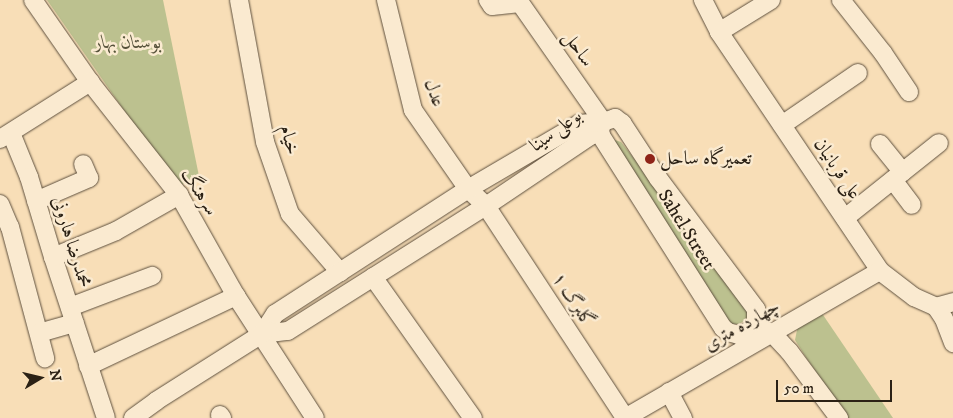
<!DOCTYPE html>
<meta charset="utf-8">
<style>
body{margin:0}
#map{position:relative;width:953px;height:418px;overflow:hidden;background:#f8deb7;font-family:"IM FELL DW Pica",Amiri,serif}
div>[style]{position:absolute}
.green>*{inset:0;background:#bcc18f}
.roads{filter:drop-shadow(0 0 1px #5e503e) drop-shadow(0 0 1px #5e503e)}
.minor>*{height:18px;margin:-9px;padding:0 9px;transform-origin:9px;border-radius:9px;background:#faead0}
.dots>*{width:14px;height:14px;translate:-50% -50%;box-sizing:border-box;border:2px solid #faead0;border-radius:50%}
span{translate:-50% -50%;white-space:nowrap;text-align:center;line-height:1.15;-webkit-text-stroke:5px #faead0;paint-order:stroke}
.park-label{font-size:19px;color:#56513a;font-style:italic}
.street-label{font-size:19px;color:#2b2115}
.poi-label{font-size:19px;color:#2b2115}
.left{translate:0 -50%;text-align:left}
.north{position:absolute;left:15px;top:353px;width:50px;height:50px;-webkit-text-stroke:4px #faead0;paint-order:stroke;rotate:81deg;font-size:14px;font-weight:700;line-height:20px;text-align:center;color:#2b2115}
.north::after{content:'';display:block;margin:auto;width:18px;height:22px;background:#2b2115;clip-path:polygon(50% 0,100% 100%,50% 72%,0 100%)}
.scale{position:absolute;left:776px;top:380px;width:116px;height:22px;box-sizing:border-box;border:2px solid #2b2115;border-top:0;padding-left:6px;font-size:15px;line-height:18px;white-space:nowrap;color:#2b2115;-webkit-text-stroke:4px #faead0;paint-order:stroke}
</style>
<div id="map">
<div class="green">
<i style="clip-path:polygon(47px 0,163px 0,200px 181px,176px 185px)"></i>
<i style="clip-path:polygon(615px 140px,621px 142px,648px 176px,748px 311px,747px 319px,739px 324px,727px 324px,613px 145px)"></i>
<i style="clip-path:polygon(819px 309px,893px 418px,848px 418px,807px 359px,795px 340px,799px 320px)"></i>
</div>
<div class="roads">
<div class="minor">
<i style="left:33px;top:0;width:100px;rotate:55.2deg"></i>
<i style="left:90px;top:82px;width:144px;rotate:51.8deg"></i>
<i style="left:179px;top:195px;width:116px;rotate:60.6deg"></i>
<i style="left:236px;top:296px;width:145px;rotate:57.1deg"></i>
<i style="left:239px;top:0;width:144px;rotate:79.6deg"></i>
<i style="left:265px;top:142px;width:76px;rotate:70.9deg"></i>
<i style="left:290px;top:214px;width:77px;rotate:49.2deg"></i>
<i style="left:386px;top:0;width:113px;rotate:76.2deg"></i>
<i style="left:413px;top:110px;width:96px;rotate:55.2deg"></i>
<i style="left:468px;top:189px;width:25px;rotate:43deg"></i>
<i style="left:486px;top:206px;width:254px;rotate:56.7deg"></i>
<i style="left:488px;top:0;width:7px;rotate:56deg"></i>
<i style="left:492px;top:6px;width:28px;rotate:-6deg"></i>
<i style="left:518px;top:0;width:149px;rotate:55.1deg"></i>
<i style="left:703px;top:0;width:36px;rotate:63deg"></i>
<i style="left:719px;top:32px;width:288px;rotate:56deg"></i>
<i style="left:880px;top:271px;width:43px;rotate:37.4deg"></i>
<i style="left:914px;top:297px;width:24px;rotate:24deg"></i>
<i style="left:936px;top:307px;width:14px;rotate:56deg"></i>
<i style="left:944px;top:319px;width:26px;rotate:69deg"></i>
<i style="left:841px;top:0;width:68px;rotate:51.6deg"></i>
<i style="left:883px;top:53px;width:47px;rotate:56.3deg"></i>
<i style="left:719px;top:32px;width:61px;rotate:-31.6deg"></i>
<i style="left:615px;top:118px;width:9px;rotate:36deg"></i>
<i style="left:622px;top:123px;width:66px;rotate:56.8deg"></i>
<i style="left:658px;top:178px;width:164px;rotate:53.2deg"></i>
<i style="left:756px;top:309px;width:12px;rotate:90deg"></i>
<i style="left:756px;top:321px;width:12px;rotate:121deg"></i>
<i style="left:750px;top:331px;width:12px;rotate:160deg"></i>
<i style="left:739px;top:335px;width:11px;rotate:-165deg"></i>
<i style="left:728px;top:332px;width:6px;rotate:-141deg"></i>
<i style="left:723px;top:328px;width:227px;rotate:-122.4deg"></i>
<i style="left:601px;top:136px;width:7px;rotate:-98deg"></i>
<i style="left:600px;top:129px;width:8px;rotate:-67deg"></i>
<i style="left:603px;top:122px;width:13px;rotate:-18deg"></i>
<i style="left:782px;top:125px;width:92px;rotate:-34.4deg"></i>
<i style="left:11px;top:133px;width:48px;rotate:67.8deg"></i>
<i style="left:29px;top:177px;width:84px;rotate:73.3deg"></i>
<i style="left:53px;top:257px;width:169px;rotate:71.8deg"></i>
<i style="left:0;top:139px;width:107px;rotate:-32.3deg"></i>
<i style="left:880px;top:144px;width:36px;rotate:51deg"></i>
<i style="left:893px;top:180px;width:31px;rotate:53deg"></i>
<i style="left:36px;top:201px;width:58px;rotate:-23.5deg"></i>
<i style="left:89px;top:178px;width:15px;rotate:-113deg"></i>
<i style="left:0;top:204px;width:25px;rotate:67deg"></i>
<i style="left:10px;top:227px;width:136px;rotate:75deg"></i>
<i style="left:845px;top:218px;width:120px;rotate:-38.6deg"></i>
<i style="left:53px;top:257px;width:68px;rotate:-22.4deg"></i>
<i style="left:116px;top:231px;width:73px;rotate:-29.7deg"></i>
<i style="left:373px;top:277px;width:173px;rotate:54.7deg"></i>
<i style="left:70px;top:307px;width:88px;rotate:-20.7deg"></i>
<i style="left:936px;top:307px;width:18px;rotate:-16deg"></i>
<i style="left:761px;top:329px;width:12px;rotate:20deg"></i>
<i style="left:772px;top:333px;width:25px;rotate:47deg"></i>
<i style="left:789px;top:351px;width:84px;rotate:53.3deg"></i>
<i style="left:39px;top:333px;width:37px;rotate:-16deg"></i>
<i style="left:262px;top:334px;width:26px;rotate:-7deg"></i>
<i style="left:288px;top:331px;width:234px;rotate:-32.3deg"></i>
<i style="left:486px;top:206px;width:125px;rotate:-33.9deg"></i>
<i style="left:590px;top:136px;width:19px;rotate:-47deg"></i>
<i style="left:88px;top:366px;width:164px;rotate:-25.3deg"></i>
<i style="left:669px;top:392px;width:30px;rotate:62deg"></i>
<i style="left:220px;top:415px;width:4px;rotate:56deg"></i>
<i style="left:133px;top:418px;width:29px;rotate:-36deg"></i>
<i style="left:156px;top:401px;width:125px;rotate:-32.3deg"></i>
<i style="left:262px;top:334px;width:24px;rotate:-57deg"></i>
<i style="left:275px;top:314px;width:230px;rotate:-32.9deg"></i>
<i style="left:468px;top:189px;width:129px;rotate:-30.4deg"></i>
<i style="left:579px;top:124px;width:24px;rotate:-5deg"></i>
<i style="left:625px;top:418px;width:294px;rotate:-30deg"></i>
</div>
</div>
<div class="dots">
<i style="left:650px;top:159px;background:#8f2418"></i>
</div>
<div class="park-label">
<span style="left:128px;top:43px">بوستان بهار</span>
</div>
<div class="street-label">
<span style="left:578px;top:49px;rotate:55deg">ساحل</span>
<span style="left:434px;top:93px;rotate:70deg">عدل</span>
<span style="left:556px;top:131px;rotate:-36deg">بوعلی سینا</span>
<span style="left:289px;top:140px;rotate:75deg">خیام</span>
<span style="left:837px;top:169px;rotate:56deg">علی قربانیان</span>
<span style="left:199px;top:192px;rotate:57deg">سرهنگ</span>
<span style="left:686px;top:230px;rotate:58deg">Sahel Street</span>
<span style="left:71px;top:242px;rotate:73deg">محمدرضا هارونی</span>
<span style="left:573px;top:300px;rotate:57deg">گلبرگ ۱</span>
<span style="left:742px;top:326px;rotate:-30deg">چهارده متری</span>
</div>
<div class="poi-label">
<span class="left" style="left:660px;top:159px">تعمیرگاه ساحل</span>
</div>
<div class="north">N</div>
<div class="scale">50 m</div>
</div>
